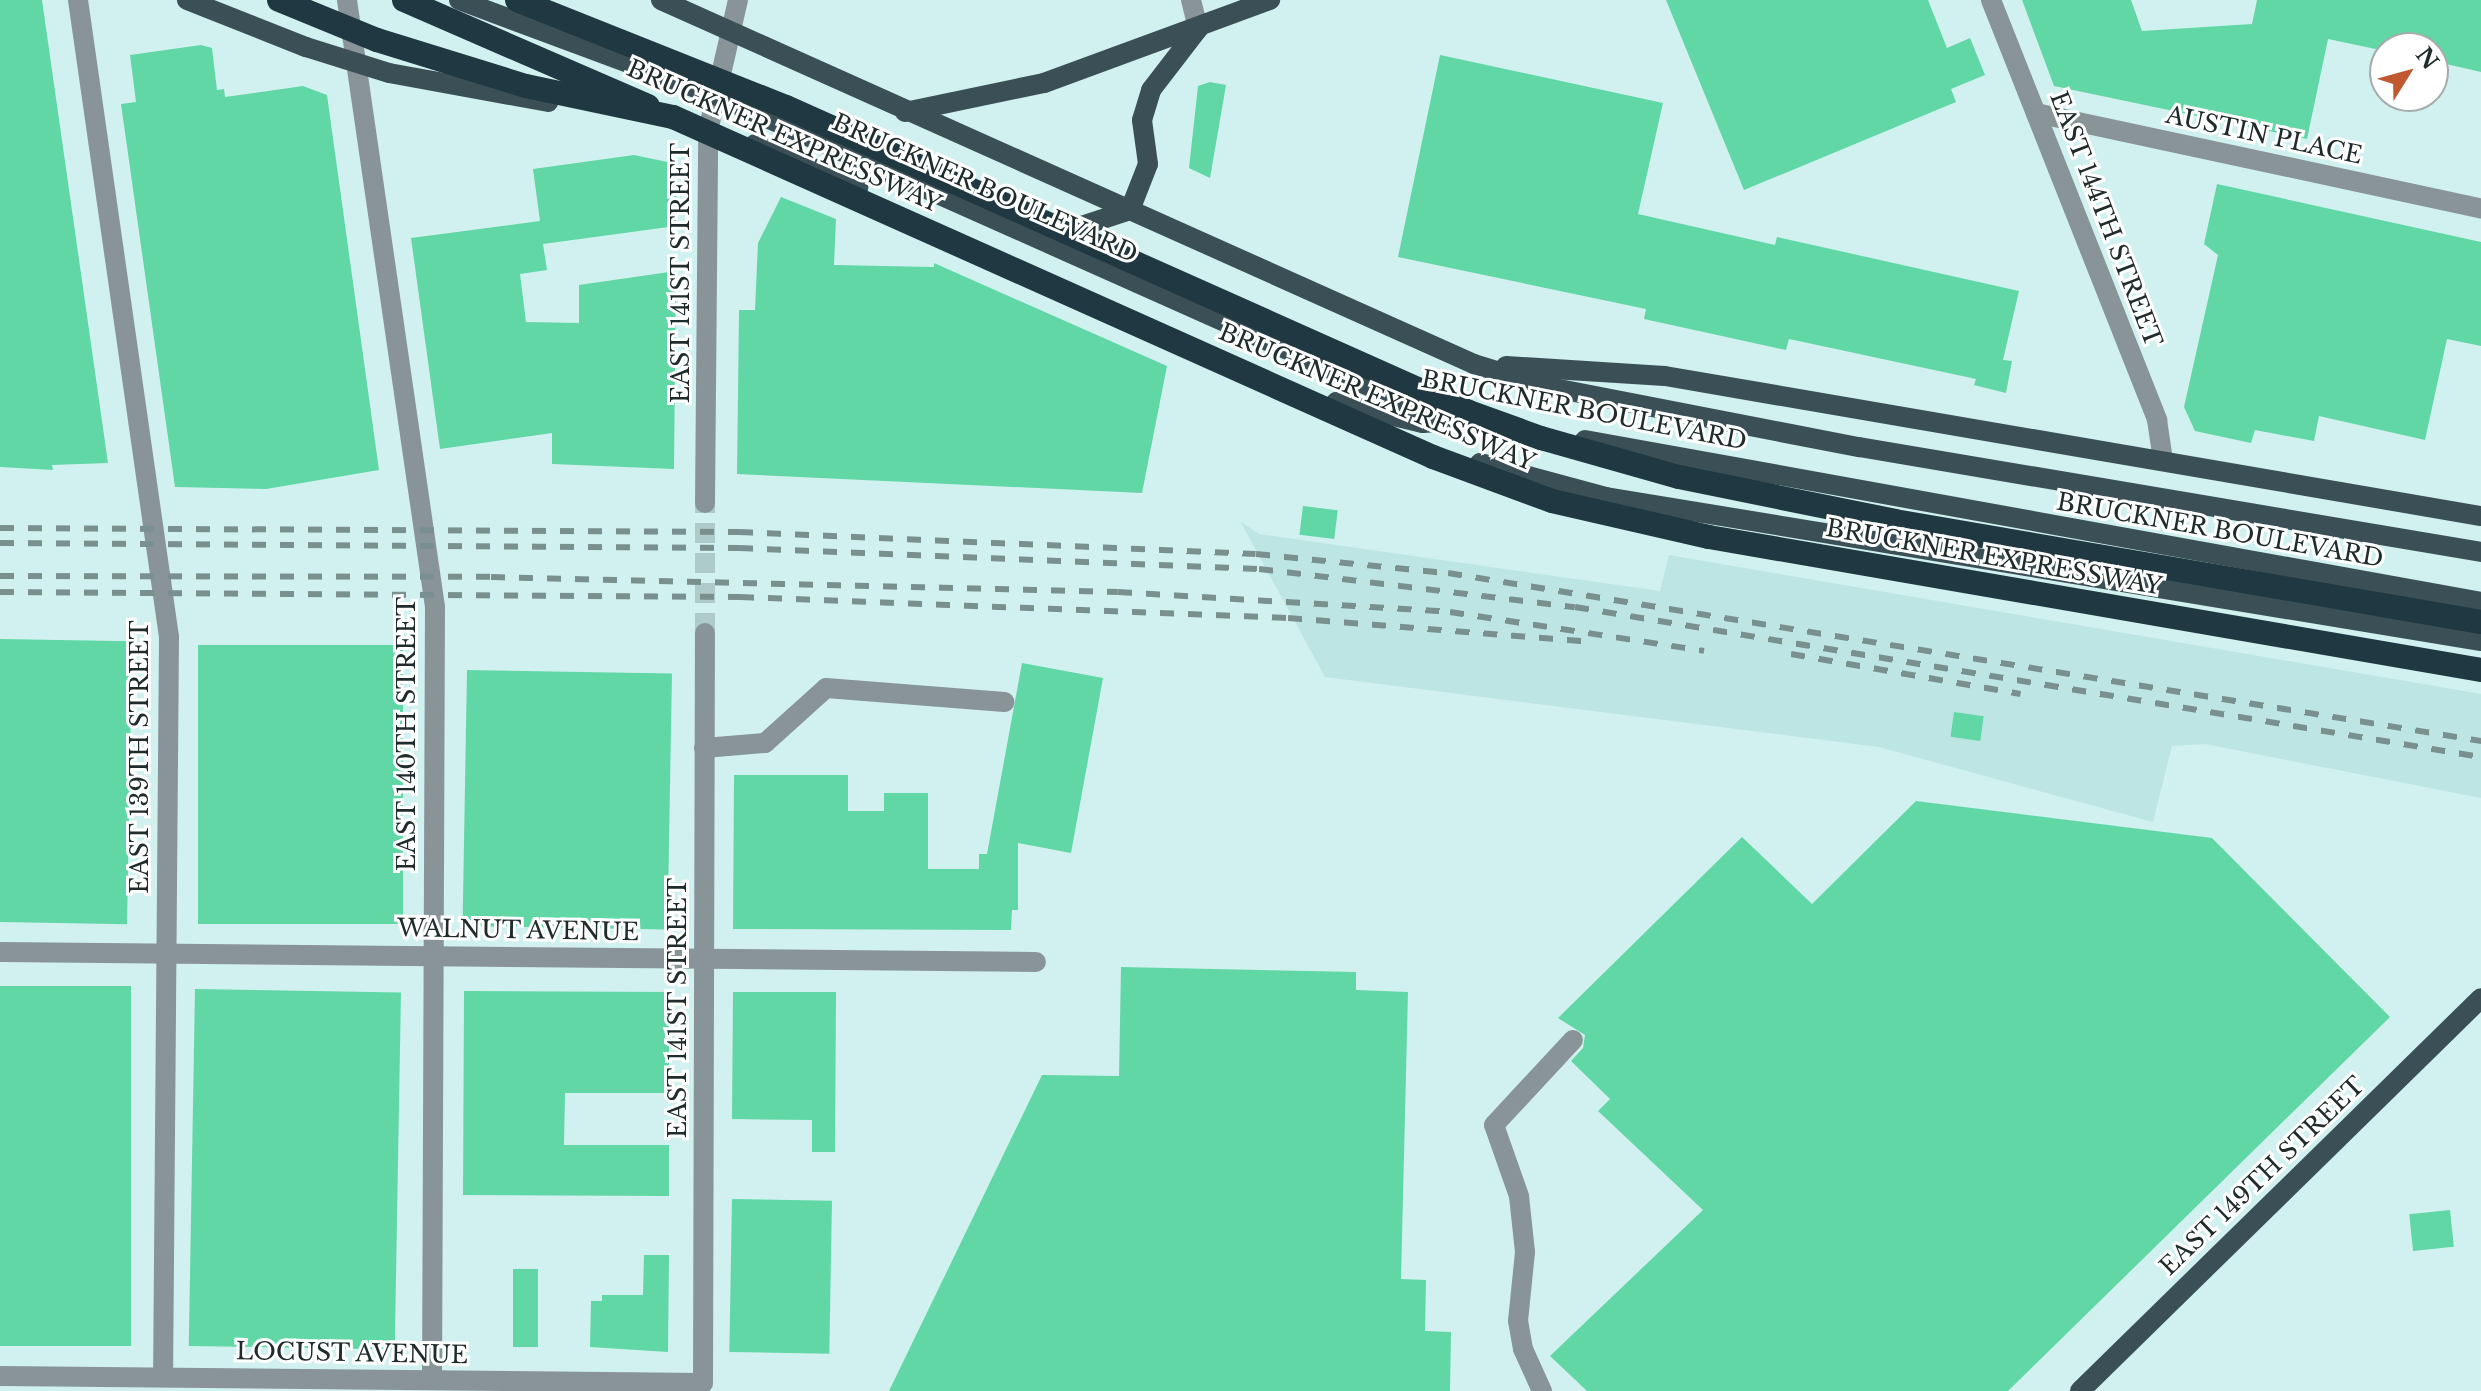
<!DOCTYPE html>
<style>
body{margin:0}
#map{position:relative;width:2481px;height:1391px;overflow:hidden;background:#d1f1f0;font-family:"Libre Baskerville",serif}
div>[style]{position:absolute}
.built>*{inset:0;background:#bce5e3}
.building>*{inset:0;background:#61d7a5;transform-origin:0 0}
.minor-tunnel>*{height:20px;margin-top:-10px;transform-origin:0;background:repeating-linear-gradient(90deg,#aecac9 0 20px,transparent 0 30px)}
.minor>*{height:20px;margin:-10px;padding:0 10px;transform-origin:10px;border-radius:10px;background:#899499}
.major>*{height:20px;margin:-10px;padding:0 10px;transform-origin:10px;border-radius:10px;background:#3b4f57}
.highway>*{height:24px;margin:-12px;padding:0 12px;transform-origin:12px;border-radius:12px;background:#203841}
.rail>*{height:6px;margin-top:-3px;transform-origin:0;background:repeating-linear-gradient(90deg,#7a908f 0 14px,transparent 0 28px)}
.highway-bridge>*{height:24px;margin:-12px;padding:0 12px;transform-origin:12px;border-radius:12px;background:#203841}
span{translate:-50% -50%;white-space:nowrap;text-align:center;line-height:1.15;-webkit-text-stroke:6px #fff;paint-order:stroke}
.street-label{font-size:24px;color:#202c2c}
.north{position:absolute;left:2369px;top:32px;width:80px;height:80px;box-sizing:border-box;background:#fff;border:2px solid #a6abab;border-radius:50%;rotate:53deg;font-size:22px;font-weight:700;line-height:32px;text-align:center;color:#202c2c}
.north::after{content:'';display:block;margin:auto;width:28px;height:36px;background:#c0592f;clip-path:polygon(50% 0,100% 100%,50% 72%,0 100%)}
</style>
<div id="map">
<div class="built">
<i style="clip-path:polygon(1240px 521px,1259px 534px,1660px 591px,1669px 555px,2481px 694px,2481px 798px,2205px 744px,2172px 746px,2153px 822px,1879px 747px,1325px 677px)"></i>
</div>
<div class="building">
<i style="clip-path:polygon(0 0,42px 0,108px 463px,52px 465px,53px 470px,0 467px)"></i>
<i style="clip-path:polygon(1666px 0,1928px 0,1947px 48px,1970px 38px,1985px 75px,1951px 89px,1956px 102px,1744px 190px)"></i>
<i style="clip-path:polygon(2022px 0,2131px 0,2142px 31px,2252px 24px,2257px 0,2481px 0,2481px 72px,2433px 61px,2433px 48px,2385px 51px,2328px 39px,2307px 139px,2054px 86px)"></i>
<i style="clip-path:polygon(201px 45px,212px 48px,217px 90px,224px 89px,225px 97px,303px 86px,327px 95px,379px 470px,266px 489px,175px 487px,121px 104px,136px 102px,130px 55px)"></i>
<i style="clip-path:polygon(1440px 55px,1663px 103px,1638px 214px,1775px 245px,1777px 237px,2019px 291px,2003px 360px,2012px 361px,2006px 393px,1974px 385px,1976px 379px,1789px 339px,1786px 350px,1644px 319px,1646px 309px,1398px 257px)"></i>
<i style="clip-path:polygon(1210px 82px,1226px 85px,1210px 178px,1189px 168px,1198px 86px)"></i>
<i style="clip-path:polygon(634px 155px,677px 164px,676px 226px,543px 244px,547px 270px,520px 274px,526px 322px,579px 323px,579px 285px,676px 271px,674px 469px,552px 464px,552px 433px,440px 449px,411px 238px,540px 221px,533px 169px)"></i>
<i style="clip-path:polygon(2217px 184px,2481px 242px,2481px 346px,2447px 339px,2425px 440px,2319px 416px,2314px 441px,2255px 430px,2251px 443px,2195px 431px,2184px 407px,2218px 255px,2204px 244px)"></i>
<i style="clip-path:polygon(781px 197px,836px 219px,834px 265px,934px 267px,934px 263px,1167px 366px,1142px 493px,737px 474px,739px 310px,755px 310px,758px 243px)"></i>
<i style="left:1303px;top:506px;width:35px;height:29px;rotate:7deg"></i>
<i style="left:0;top:639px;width:132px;height:283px;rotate:1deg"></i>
<i style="left:198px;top:645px;width:205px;height:279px"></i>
<i style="clip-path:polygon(1022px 663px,1103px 678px,1071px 853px,1018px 843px,1018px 910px,1012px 910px,1011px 930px,733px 929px,734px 775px,848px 775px,848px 811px,884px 811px,884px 793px,928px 793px,928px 869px,979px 869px,979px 854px,987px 854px)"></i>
<i style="left:467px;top:670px;width:205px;height:256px;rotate:1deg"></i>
<i style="left:1954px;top:712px;width:30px;height:25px;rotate:8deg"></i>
<i style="clip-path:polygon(1916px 801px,2212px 838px,2390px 1017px,2008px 1391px,1587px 1391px,1550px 1356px,1703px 1210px,1598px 1111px,1610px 1099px,1571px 1061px,1583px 1048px,1585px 1035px,1558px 1018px,1742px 837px,1812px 904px)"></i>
<i style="clip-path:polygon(1121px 967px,1356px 972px,1356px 990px,1408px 992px,1401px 1279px,1426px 1280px,1425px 1331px,1451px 1332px,1450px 1391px,889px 1391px,1042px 1075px,1119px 1076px)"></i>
<i style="left:0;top:986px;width:131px;height:360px"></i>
<i style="left:195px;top:989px;width:206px;height:357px;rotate:1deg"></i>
<i style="clip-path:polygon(464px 991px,669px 992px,669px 1093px,565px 1093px,564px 1145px,669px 1145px,669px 1196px,463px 1195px)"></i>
<i style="clip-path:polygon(733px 992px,836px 992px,835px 1152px,812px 1152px,812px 1120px,732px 1119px)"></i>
<i style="left:732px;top:1199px;width:100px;height:153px;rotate:1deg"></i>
<i style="left:2450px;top:1210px;width:37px;height:41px;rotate:84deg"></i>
<i style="clip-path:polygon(644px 1255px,669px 1255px,668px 1352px,590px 1347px,591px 1301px,602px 1301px,602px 1295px,643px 1295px)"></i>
<i style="left:513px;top:1269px;width:25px;height:78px"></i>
</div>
<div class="minor-tunnel">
<i style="left:705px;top:633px;width:130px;rotate:-90deg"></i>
</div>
<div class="minor">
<i style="left:78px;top:0;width:643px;rotate:81.87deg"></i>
<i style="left:169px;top:637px;width:740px;rotate:90.46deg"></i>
<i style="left:347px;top:0;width:613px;rotate:81.75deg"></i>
<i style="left:435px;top:607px;width:772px;rotate:90.22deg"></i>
<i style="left:1191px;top:0;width:30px;rotate:76deg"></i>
<i style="left:1991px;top:0;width:452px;rotate:68.4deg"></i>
<i style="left:2157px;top:420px;width:40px;rotate:81.5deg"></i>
<i style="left:2036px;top:113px;width:455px;rotate:12.1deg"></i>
<i style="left:705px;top:503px;width:372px;rotate:-89.5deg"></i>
<i style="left:708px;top:131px;width:134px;rotate:-77.1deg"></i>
<i style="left:704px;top:748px;width:61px;rotate:-4.7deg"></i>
<i style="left:765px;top:743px;width:82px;rotate:-42deg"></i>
<i style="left:826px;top:688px;width:179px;rotate:4.5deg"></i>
<i style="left:0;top:952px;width:1036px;rotate:0.55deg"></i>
<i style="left:0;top:1376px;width:703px;rotate:0.57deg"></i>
<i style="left:703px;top:1383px;width:750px;rotate:-89.85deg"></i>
<i style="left:1542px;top:1391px;width:46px;rotate:-114.3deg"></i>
<i style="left:1523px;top:1349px;width:28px;rotate:-100deg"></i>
<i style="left:1518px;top:1321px;width:69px;rotate:-84.2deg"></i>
<i style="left:1525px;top:1252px;width:56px;rotate:-96.1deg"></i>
<i style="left:1519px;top:1196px;width:75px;rotate:-109.4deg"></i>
<i style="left:1494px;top:1125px;width:116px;rotate:-47.1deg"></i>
</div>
<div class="major">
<i style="left:187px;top:0;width:128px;rotate:21.6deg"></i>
<i style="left:306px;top:47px;width:87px;rotate:17.4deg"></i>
<i style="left:389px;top:73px;width:162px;rotate:10.3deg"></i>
<i style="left:459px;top:0;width:278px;rotate:20.4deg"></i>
<i style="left:720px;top:97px;width:725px;rotate:24.02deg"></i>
<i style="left:1382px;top:392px;width:89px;rotate:17deg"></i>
<i style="left:661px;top:0;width:891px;rotate:24.12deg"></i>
<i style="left:1474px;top:364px;width:78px;rotate:17deg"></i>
<i style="left:1549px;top:387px;width:316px;rotate:11deg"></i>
<i style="left:1859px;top:447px;width:631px;rotate:9.58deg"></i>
<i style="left:905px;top:112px;width:142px;rotate:-11.8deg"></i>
<i style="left:1044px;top:83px;width:241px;rotate:-20.2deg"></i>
<i style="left:755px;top:144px;width:112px;rotate:22.7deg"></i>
<i style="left:1057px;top:234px;width:77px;rotate:-18.2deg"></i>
<i style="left:1130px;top:210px;width:49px;rotate:-68.6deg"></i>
<i style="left:1148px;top:164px;width:44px;rotate:-97.8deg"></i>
<i style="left:1142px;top:120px;width:31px;rotate:-73deg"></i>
<i style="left:1151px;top:90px;width:77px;rotate:-52.4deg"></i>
<i style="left:1506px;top:366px;width:159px;rotate:3.6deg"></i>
<i style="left:1665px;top:376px;width:828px;rotate:9.74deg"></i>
<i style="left:1336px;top:402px;width:89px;rotate:13.6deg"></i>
<i style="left:1423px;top:423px;width:31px;rotate:-4deg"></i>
<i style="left:1585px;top:440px;width:911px;rotate:10.25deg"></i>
<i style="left:1480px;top:463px;width:131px;rotate:15.1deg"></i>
<i style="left:1606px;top:497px;width:887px;rotate:9.35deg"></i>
<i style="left:2080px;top:1391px;width:561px;rotate:-44.42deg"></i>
</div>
<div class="highway">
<i style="left:404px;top:0;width:266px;rotate:23.5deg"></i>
</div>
<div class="rail">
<i style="left:0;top:528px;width:739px;rotate:0.31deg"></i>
<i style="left:739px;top:532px;width:517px;rotate:2.44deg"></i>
<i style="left:1256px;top:554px;width:193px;rotate:5.7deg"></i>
<i style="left:1448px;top:573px;width:1047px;rotate:9.24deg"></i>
<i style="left:0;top:543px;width:739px;rotate:0.39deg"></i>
<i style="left:739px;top:548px;width:520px;rotate:2.31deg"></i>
<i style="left:1259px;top:569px;width:318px;rotate:6.9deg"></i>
<i style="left:1575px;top:607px;width:918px;rotate:9.4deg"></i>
<i style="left:0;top:576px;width:491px;rotate:0.1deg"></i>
<i style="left:491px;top:577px;width:627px;rotate:1.37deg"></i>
<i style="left:1118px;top:592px;width:333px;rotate:3.4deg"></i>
<i style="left:1450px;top:612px;width:257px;rotate:8.7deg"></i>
<i style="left:0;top:592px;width:740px;rotate:0.39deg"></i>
<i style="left:740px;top:597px;width:548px;rotate:2.19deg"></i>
<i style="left:1288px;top:618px;width:306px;rotate:4.5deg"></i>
<i style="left:1791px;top:654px;width:233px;rotate:9.9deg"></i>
</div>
<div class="highway-bridge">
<i style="left:279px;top:0;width:106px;rotate:22.2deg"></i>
<i style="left:377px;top:40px;width:156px;rotate:17.2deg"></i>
<i style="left:526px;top:86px;width:150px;rotate:11.9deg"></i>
<i style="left:673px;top:117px;width:833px;rotate:24.1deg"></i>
<i style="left:1433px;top:457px;width:127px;rotate:20.3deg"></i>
<i style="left:1552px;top:501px;width:161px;rotate:12.9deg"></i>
<i style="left:1709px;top:537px;width:783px;rotate:9.77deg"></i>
<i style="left:517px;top:0;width:289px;rotate:21.7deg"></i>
<i style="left:786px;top:107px;width:748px;rotate:24.06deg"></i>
<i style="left:1469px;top:412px;width:77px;rotate:19.9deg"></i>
<i style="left:1541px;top:438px;width:143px;rotate:15.8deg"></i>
<i style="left:1679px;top:477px;width:220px;rotate:11.5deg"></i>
<i style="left:1895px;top:521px;width:595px;rotate:9.78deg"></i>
</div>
<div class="street-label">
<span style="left:2264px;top:135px;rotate:12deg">AUSTIN PLACE</span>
<span style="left:784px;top:136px;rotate:24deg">BRUCKNER EXPRESSWAY</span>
<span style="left:985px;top:188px;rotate:24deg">BRUCKNER BOULEVARD</span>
<span style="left:2106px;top:219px;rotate:69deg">EAST 144TH STREET</span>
<span style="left:681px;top:273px;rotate:-90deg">EAST 141ST STREET</span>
<span style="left:1377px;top:397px;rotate:23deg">BRUCKNER EXPRESSWAY</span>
<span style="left:1584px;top:410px;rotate:11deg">BRUCKNER BOULEVARD</span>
<span style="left:2220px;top:530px;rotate:10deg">BRUCKNER BOULEVARD</span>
<span style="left:1994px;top:557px;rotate:10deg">BRUCKNER EXPRESSWAY</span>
<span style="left:407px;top:734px;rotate:-90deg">EAST 140TH STREET</span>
<span style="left:140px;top:757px;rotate:-90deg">EAST 139TH STREET</span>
<span style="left:518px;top:930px;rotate:1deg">WALNUT AVENUE</span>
<span style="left:678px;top:1008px;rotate:-90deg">EAST 141ST STREET</span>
<span style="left:2262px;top:1176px;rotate:-44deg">EAST 149TH STREET</span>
<span style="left:352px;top:1353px;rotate:1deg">LOCUST AVENUE</span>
</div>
<div class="north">N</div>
</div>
